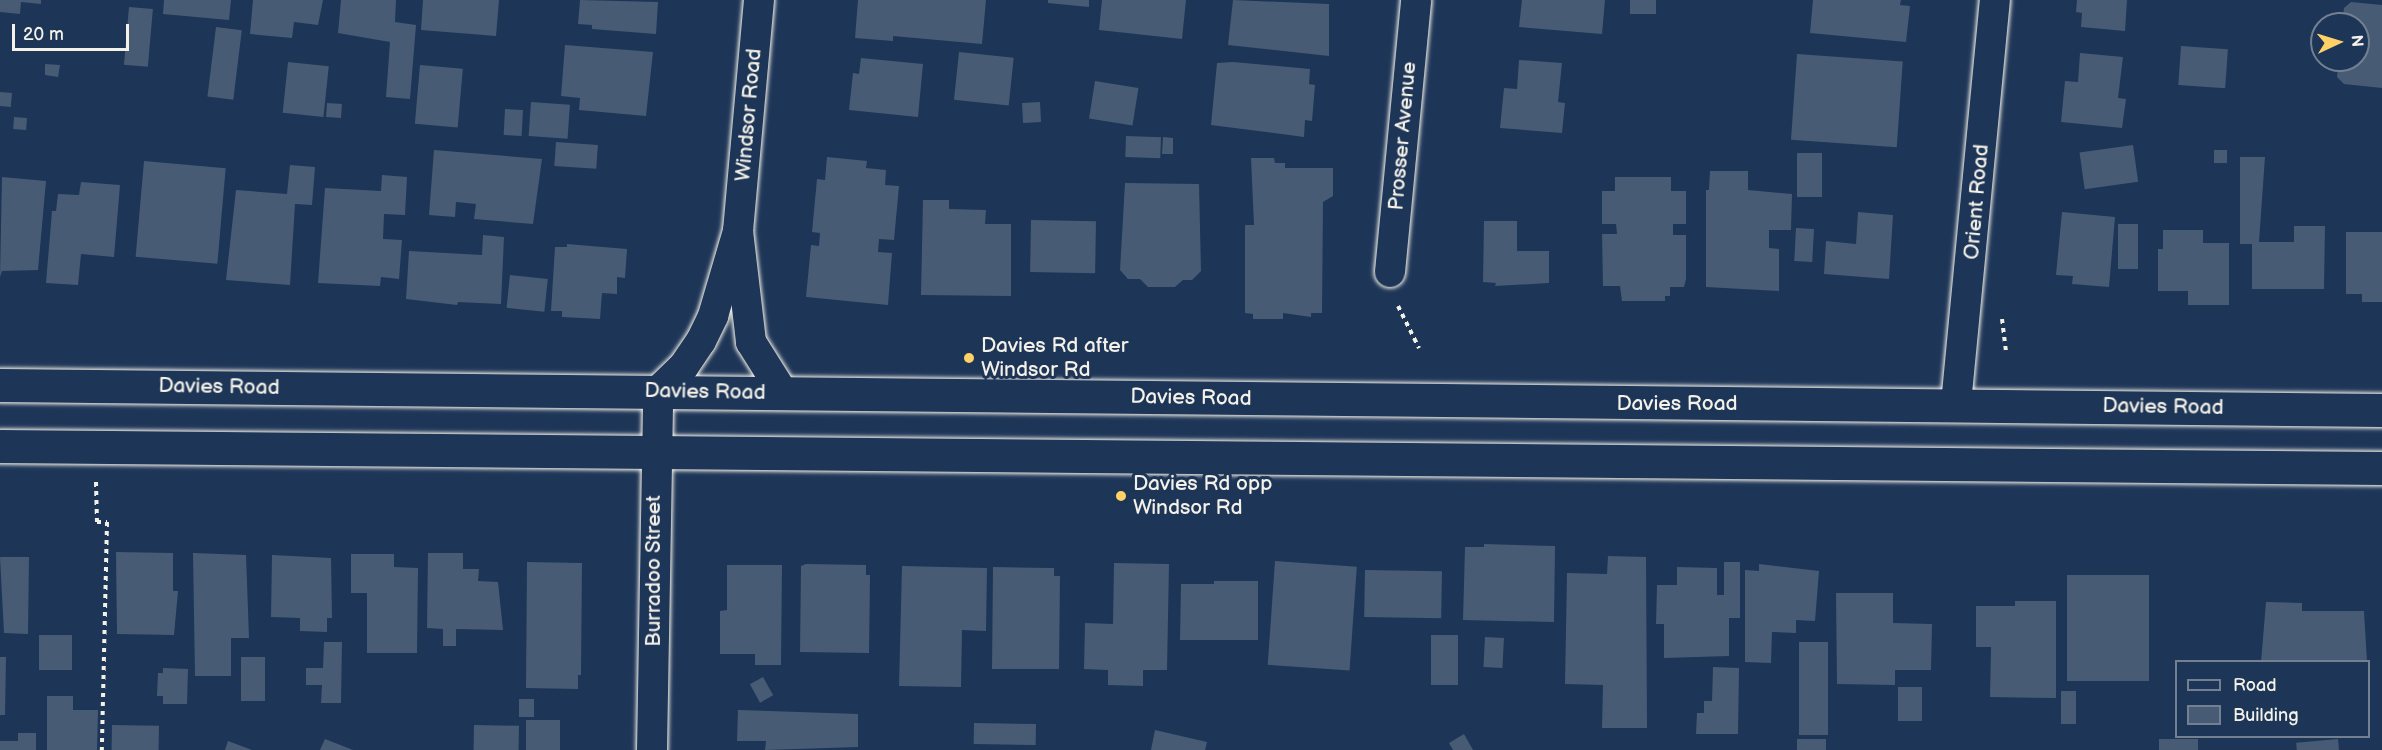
<!DOCTYPE html>
<style>
body{margin:0}
#map{position:relative;width:2382px;height:750px;overflow:hidden;background:#1d3557;font-family:"Balsamiq Sans",sans-serif}
div>[style]{position:absolute}
.building>*{inset:0;background:#485b74;transform-origin:0 0}
.path>*{height:4px;margin-top:-2px;transform-origin:0;background:repeating-linear-gradient(90deg,#f4f1e8 0 4.5px,transparent 0 9px)}
.roads{filter:drop-shadow(0 0 2px #f4f1e8) drop-shadow(0 0 2px #f4f1e8)}
.street>*{height:30px;margin:-15px;padding:0 15px;transform-origin:15px;border-radius:15px;background:#1d3557}
.highway>*{height:33px;margin:-16.5px;padding:0 16.5px;transform-origin:16.5px;border-radius:16.5px;background:#1d3557}
.dots>*{width:16px;height:16px;translate:-50% -50%;box-sizing:border-box;border:3px solid #1d3557;border-radius:50%}
span{translate:-50% -50%;white-space:nowrap;text-align:center;line-height:1.15;-webkit-text-stroke:6px #1d3557;paint-order:stroke}
.street-label{font-size:21px;color:#f4f1e8}
.poi-label{font-size:21px;color:#f4f1e8}
.left{translate:0 -50%;text-align:left}
.legend{position:absolute;left:2175px;top:660px;width:195px;height:78px;box-sizing:border-box;background:#1d3557;border:2px solid #738091;margin:0;padding:8px 10px;list-style:none;font-size:18px;color:#f4f1e8}
.legend li{display:flex;align-items:center;gap:12px;height:30px}
.legend b{width:30px;border:2px solid #738091}
.north{position:absolute;left:2310px;top:12px;width:60px;height:60px;box-sizing:border-box;background:#1d3557;border:2px solid #738091;border-radius:50%;rotate:86deg;font-size:16px;font-weight:700;line-height:24px;text-align:center;color:#f4f1e8}
.north::after{content:'';display:block;margin:auto;width:21px;height:27px;background:#ffd166;clip-path:polygon(50% 0,100% 100%,50% 72%,0 100%)}
.scale{position:absolute;left:12px;top:24px;width:117px;height:27px;box-sizing:border-box;border:3px solid #f4f1e8;border-top:0;padding-left:8px;font-size:18px;line-height:21px;white-space:nowrap;color:#f4f1e8;-webkit-text-stroke:4px #1d3557;paint-order:stroke}
</style>
<div id="map">
<div class="building">
<i style="clip-path:polygon(0 0,41px 0,41px 4px,21px 2px,20px 14px,0 12px)"></i>
<i style="clip-path:polygon(164px 0,231px 0,229px 20px,163px 14px)"></i>
<i style="clip-path:polygon(253px 0,323px 0,318px 25px,294px 22px,292px 38px,250px 34px)"></i>
<i style="clip-path:polygon(341px 0,396px 0,395px 22px,416px 25px,410px 99px,386px 97px,390px 42px,338px 33px)"></i>
<i style="clip-path:polygon(423px 0,499px 0,496px 36px,421px 30px)"></i>
<i style="clip-path:polygon(580px 0,658px 2px,656px 34px,592px 29px,592px 25px,578px 24px)"></i>
<i style="clip-path:polygon(858px 0,986px 0,982px 44px,893px 36px,893px 41px,855px 38px)"></i>
<i style="clip-path:polygon(1048px 0,1089px 0,1089px 7px,1048px 3px)"></i>
<i style="clip-path:polygon(1102px 0,1186px 0,1182px 39px,1099px 30px)"></i>
<i style="clip-path:polygon(1233px 0,1329px 4px,1329px 56px,1228px 45px)"></i>
<i style="clip-path:polygon(1522px 0,1605px 0,1602px 34px,1519px 27px)"></i>
<i style="left:1630px;top:0;width:26px;height:14px"></i>
<i style="clip-path:polygon(1813px 0,1901px 0,1900px 5px,1910px 6px,1906px 42px,1810px 33px)"></i>
<i style="clip-path:polygon(2077px 0,2127px 0,2125px 31px,2081px 27px,2082px 13px,2076px 12px)"></i>
<i style="clip-path:polygon(2351px 2px,2382px 5px,2382px 88px,2344px 84px,2337px 77px,2339px 60px,2358px 60px,2358px 24px,2342px 24px,2344px 8px)"></i>
<i style="left:129px;top:7px;width:24px;height:58px;rotate:5deg"></i>
<i style="left:216px;top:27px;width:26px;height:70px;rotate:7deg"></i>
<i style="clip-path:polygon(565px 45px,653px 52px,646px 116px,579px 110px,580px 98px,561px 96px)"></i>
<i style="left:2181px;top:46px;width:47px;height:39px;rotate:4deg"></i>
<i style="left:959px;top:52px;width:55px;height:48px;rotate:6deg"></i>
<i style="clip-path:polygon(2080px 53px,2123px 57px,2118px 98px,2126px 99px,2122px 128px,2061px 122px,2065px 81px,2078px 82px)"></i>
<i style="left:1797px;top:54px;width:106px;height:86px;rotate:4deg"></i>
<i style="clip-path:polygon(861px 58px,923px 64px,918px 117px,849px 110px,853px 73px,859px 74px)"></i>
<i style="clip-path:polygon(1519px 60px,1562px 63px,1558px 102px,1565px 103px,1562px 133px,1500px 128px,1504px 88px,1517px 89px)"></i>
<i style="left:288px;top:62px;width:41px;height:51px;rotate:6deg"></i>
<i style="clip-path:polygon(1233px 62px,1310px 69px,1309px 84px,1315px 85px,1312px 121px,1305px 120px,1304px 137px,1211px 125px,1217px 63px)"></i>
<i style="clip-path:polygon(45px 64px,60px 65px,58px 77px,45px 75px)"></i>
<i style="left:420px;top:65px;width:43px;height:59px;rotate:5deg"></i>
<i style="left:1095px;top:81px;width:44px;height:38px;rotate:9deg"></i>
<i style="left:0;top:92px;width:12px;height:14px;rotate:5deg"></i>
<i style="left:531px;top:102px;width:39px;height:34px;rotate:4deg"></i>
<i style="left:1040px;top:102px;width:20px;height:18px;rotate:87deg"></i>
<i style="left:327px;top:103px;width:15px;height:14px;rotate:4deg"></i>
<i style="left:505px;top:109px;width:18px;height:26px;rotate:3deg"></i>
<i style="left:14px;top:117px;width:13px;height:12px;rotate:4deg"></i>
<i style="left:1126px;top:136px;width:35px;height:21px;rotate:2deg"></i>
<i style="clip-path:polygon(1163px 137px,1173px 138px,1173px 154px,1162px 154px)"></i>
<i style="left:556px;top:142px;width:42px;height:24px;rotate:4deg"></i>
<i style="left:2133px;top:145px;width:37px;height:54px;rotate:82deg"></i>
<i style="clip-path:polygon(434px 150px,542px 159px,533px 224px,474px 219px,476px 204px,456px 202px,455px 217px,429px 215px)"></i>
<i style="left:2227px;top:150px;width:13px;height:13px;rotate:90deg"></i>
<i style="left:1797px;top:153px;width:25px;height:44px"></i>
<i style="clip-path:polygon(827px 157px,867px 161px,866px 168px,886px 170px,885px 185px,899px 186px,894px 240px,879px 239px,878px 252px,892px 253px,888px 305px,806px 297px,811px 245px,819px 246px,820px 233px,812px 232px,817px 179px,825px 180px)"></i>
<i style="clip-path:polygon(2240px 157px,2265px 157px,2259px 242px,2294px 242px,2294px 226px,2325px 226px,2324px 289px,2252px 289px,2252px 244px,2240px 244px)"></i>
<i style="clip-path:polygon(1251px 158px,1274px 158px,1275px 163px,1285px 163px,1285px 168px,1333px 168px,1333px 196px,1323px 202px,1322px 313px,1311px 313px,1311px 317px,1283px 313px,1283px 319px,1253px 319px,1253px 314px,1245px 313px,1245px 225px,1254px 225px)"></i>
<i style="left:144px;top:161px;width:82px;height:96px;rotate:5deg"></i>
<i style="clip-path:polygon(290px 165px,315px 167px,312px 205px,295px 204px,290px 285px,226px 280px,236px 190px,287px 194px)"></i>
<i style="clip-path:polygon(1710px 171px,1748px 171px,1748px 190px,1792px 194px,1791px 230px,1769px 230px,1769px 248px,1779px 249px,1779px 291px,1706px 287px,1706px 190px,1709px 190px)"></i>
<i style="clip-path:polygon(382px 175px,407px 177px,405px 215px,384px 214px,383px 239px,402px 240px,399px 279px,381px 277px,380px 286px,318px 283px,325px 188px,381px 191px)"></i>
<i style="clip-path:polygon(2px 177px,46px 181px,38px 270px,2px 271px,0 277px)"></i>
<i style="clip-path:polygon(1615px 177px,1671px 177px,1671px 191px,1686px 191px,1686px 224px,1673px 224px,1673px 235px,1686px 235px,1686px 279px,1684px 287px,1670px 287px,1670px 296px,1665px 296px,1665px 301px,1622px 301px,1620px 286px,1603px 286px,1602px 234px,1617px 234px,1616px 224px,1602px 224px,1602px 191px,1615px 191px)"></i>
<i style="clip-path:polygon(81px 182px,120px 185px,114px 257px,81px 254px,78px 285px,46px 283px,52px 211px,56px 211px,58px 194px,79px 195px)"></i>
<i style="clip-path:polygon(1125px 183px,1199px 184px,1201px 271px,1192px 280px,1183px 280px,1175px 287px,1148px 287px,1140px 279px,1128px 279px,1120px 270px)"></i>
<i style="clip-path:polygon(923px 200px,949px 200px,949px 209px,986px 210px,985px 224px,1011px 224px,1011px 296px,921px 295px)"></i>
<i style="clip-path:polygon(1858px 212px,1893px 215px,1889px 279px,1824px 274px,1826px 241px,1856px 244px)"></i>
<i style="clip-path:polygon(2062px 212px,2115px 217px,2109px 287px,2072px 284px,2073px 276px,2056px 275px)"></i>
<i style="left:1031px;top:220px;width:65px;height:52px;rotate:1deg"></i>
<i style="clip-path:polygon(1484px 221px,1517px 221px,1517px 251px,1549px 251px,1549px 283px,1495px 286px,1496px 283px,1483px 282px)"></i>
<i style="left:2118px;top:224px;width:20px;height:45px"></i>
<i style="left:1796px;top:228px;width:18px;height:33px;rotate:3deg"></i>
<i style="clip-path:polygon(2163px 230px,2203px 230px,2203px 243px,2229px 243px,2229px 305px,2188px 305px,2188px 291px,2158px 291px,2158px 249px,2163px 249px)"></i>
<i style="clip-path:polygon(2346px 232px,2382px 232px,2382px 302px,2362px 302px,2362px 294px,2346px 294px)"></i>
<i style="clip-path:polygon(483px 235px,504px 237px,501px 304px,458px 302px,457px 305px,406px 299px,409px 251px,482px 255px)"></i>
<i style="clip-path:polygon(567px 244px,627px 249px,625px 278px,617px 277px,617px 294px,602px 293px,600px 319px,562px 317px,562px 311px,551px 311px,555px 247px,567px 247px)"></i>
<i style="left:510px;top:275px;width:38px;height:33px;rotate:6deg"></i>
<i style="clip-path:polygon(1484px 544px,1555px 546px,1554px 622px,1463px 620px,1465px 547px,1484px 547px)"></i>
<i style="clip-path:polygon(116px 552px,173px 553px,173px 591px,178px 591px,174px 635px,117px 634px)"></i>
<i style="clip-path:polygon(193px 553px,246px 555px,249px 638px,231px 638px,231px 676px,195px 676px)"></i>
<i style="clip-path:polygon(428px 553px,463px 553px,463px 569px,479px 569px,478px 581px,498px 582px,503px 630px,456px 629px,456px 646px,443px 646px,443px 629px,427px 628px)"></i>
<i style="clip-path:polygon(351px 554px,394px 554px,394px 567px,418px 568px,417px 653px,367px 653px,367px 593px,351px 593px)"></i>
<i style="clip-path:polygon(272px 555px,331px 558px,332px 618px,327px 618px,327px 632px,300px 631px,300px 618px,271px 617px)"></i>
<i style="clip-path:polygon(1608px 556px,1646px 557px,1647px 728px,1602px 728px,1603px 685px,1565px 684px,1567px 573px,1607px 574px)"></i>
<i style="clip-path:polygon(0 557px,29px 557px,28px 634px,4px 633px)"></i>
<i style="left:1275px;top:561px;width:82px;height:104px;rotate:4deg"></i>
<i style="clip-path:polygon(527px 562px,582px 563px,581px 675px,578px 675px,578px 689px,526px 688px)"></i>
<i style="clip-path:polygon(1724px 562px,1740px 562px,1740px 618px,1729px 618px,1729px 656px,1664px 658px,1664px 624px,1656px 624px,1657px 585px,1677px 585px,1677px 567px,1717px 568px,1717px 595px,1724px 595px)"></i>
<i style="clip-path:polygon(1114px 563px,1169px 564px,1167px 670px,1143px 670px,1143px 686px,1108px 685px,1108px 670px,1084px 669px,1085px 623px,1113px 624px)"></i>
<i style="clip-path:polygon(806px 564px,866px 565px,866px 575px,870px 575px,869px 653px,800px 652px,801px 566px)"></i>
<i style="clip-path:polygon(1759px 564px,1819px 571px,1815px 621px,1796px 620px,1796px 633px,1772px 632px,1771px 663px,1745px 662px,1745px 570px,1759px 571px)"></i>
<i style="clip-path:polygon(727px 565px,782px 565px,781px 665px,755px 665px,755px 654px,720px 654px,720px 611px,727px 610px)"></i>
<i style="clip-path:polygon(902px 566px,987px 568px,986px 631px,962px 630px,961px 687px,899px 686px)"></i>
<i style="clip-path:polygon(993px 567px,1054px 568px,1054px 576px,1060px 576px,1059px 669px,992px 669px)"></i>
<i style="left:1365px;top:570px;width:77px;height:47px;rotate:1deg"></i>
<i style="left:2067px;top:575px;width:82px;height:106px"></i>
<i style="clip-path:polygon(1214px 581px,1258px 581px,1258px 640px,1180px 640px,1181px 584px,1214px 584px)"></i>
<i style="clip-path:polygon(1836px 593px,1893px 593px,1893px 623px,1932px 624px,1931px 670px,1895px 670px,1895px 685px,1837px 684px)"></i>
<i style="clip-path:polygon(2015px 601px,2056px 601px,2056px 698px,1990px 697px,1991px 647px,1976px 647px,1976px 606px,2015px 606px)"></i>
<i style="clip-path:polygon(2266px 602px,2302px 603px,2302px 611px,2364px 611px,2367px 662px,2261px 662px)"></i>
<i style="left:39px;top:635px;width:33px;height:35px"></i>
<i style="left:1431px;top:635px;width:27px;height:50px"></i>
<i style="left:1485px;top:637px;width:19px;height:30px;rotate:3deg"></i>
<i style="clip-path:polygon(324px 642px,342px 642px,341px 703px,321px 703px,322px 685px,306px 685px,306px 668px,323px 668px)"></i>
<i style="left:1799px;top:642px;width:29px;height:93px"></i>
<i style="clip-path:polygon(0 657px,6px 657px,5px 715px,0 715px)"></i>
<i style="left:241px;top:657px;width:24px;height:44px"></i>
<i style="clip-path:polygon(1713px 667px,1739px 668px,1738px 734px,1696px 734px,1697px 713px,1704px 713px,1704px 701px,1712px 701px)"></i>
<i style="clip-path:polygon(163px 668px,188px 669px,187px 704px,163px 704px,163px 696px,157px 696px,158px 673px,163px 673px)"></i>
<i style="left:763px;top:677px;width:21px;height:15px;rotate:61deg"></i>
<i style="left:1898px;top:687px;width:24px;height:34px"></i>
<i style="left:2061px;top:691px;width:15px;height:33px"></i>
<i style="clip-path:polygon(47px 696px,73px 696px,73px 710px,98px 710px,97px 750px,47px 750px)"></i>
<i style="left:519px;top:699px;width:15px;height:18px"></i>
<i style="clip-path:polygon(738px 710px,858px 714px,858px 747px,765px 750px,766px 741px,737px 741px)"></i>
<i style="left:526px;top:720px;width:34px;height:30px"></i>
<i style="left:974px;top:723px;width:62px;height:21px;rotate:1deg"></i>
<i style="left:112px;top:725px;width:47px;height:25px;rotate:1deg"></i>
<i style="left:474px;top:725px;width:45px;height:25px;rotate:1deg"></i>
<i style="clip-path:polygon(1155px 730px,1207px 742px,1205px 750px,1151px 750px)"></i>
<i style="clip-path:polygon(18px 733px,36px 733px,36px 750px,0 750px,0 741px,18px 741px)"></i>
<i style="clip-path:polygon(1464px 734px,1473px 750px,1453px 750px,1449px 743px)"></i>
<i style="clip-path:polygon(325px 739px,353px 750px,320px 750px)"></i>
<i style="left:1797px;top:739px;width:29px;height:11px"></i>
<i style="left:2159px;top:739px;width:39px;height:11px"></i>
<i style="left:2338px;top:739px;width:11px;height:42px;rotate:85deg"></i>
<i style="clip-path:polygon(228px 741px,252px 750px,225px 750px)"></i>
</div>
<div class="path">
<i style="left:1398px;top:306px;width:47px;rotate:63.4deg"></i>
<i style="left:2002px;top:319px;width:35px;rotate:83deg"></i>
<i style="left:96px;top:482px;width:40px;rotate:88.6deg"></i>
<i style="left:97px;top:522px;width:10px"></i>
<i style="left:107px;top:522px;width:228px;rotate:91.3deg"></i>
</div>
<div class="roads">
<div class="street">
<i style="left:759px;top:0;width:232px;rotate:95.2deg"></i>
<i style="left:738px;top:231px;width:112px;rotate:83.3deg"></i>
<i style="left:751px;top:342px;width:60px;rotate:57.9deg"></i>
<i style="left:1390px;top:272px;width:273px;rotate:-84.5deg"></i>
<i style="left:1956px;top:404px;width:406px;rotate:-84.5deg"></i>
<i style="left:652px;top:750px;width:359px;rotate:-89deg"></i>
<i style="left:658px;top:391px;width:36px;rotate:-44deg"></i>
<i style="left:684px;top:366px;width:30px;rotate:-56deg"></i>
<i style="left:701px;top:341px;width:28px;rotate:-64deg"></i>
<i style="left:713px;top:316px;width:89px;rotate:-73.6deg"></i>
</div>
<div class="highway">
<i style="left:0;top:385px;width:2382px;rotate:0.6deg"></i>
<i style="left:0;top:446px;width:2382px;rotate:0.53deg"></i>
</div>
</div>
<div class="dots">
<i style="left:969px;top:358px;background:#ffd166"></i>
<i style="left:1121px;top:496px;background:#ffd166"></i>
</div>
<div class="street-label">
<span style="left:749px;top:115px;rotate:-85deg">Windsor Road</span>
<span style="left:1403px;top:136px;rotate:-85deg">Prosser Avenue</span>
<span style="left:1977px;top:202px;rotate:-85deg">Orient Road</span>
<span style="left:219px;top:387px;rotate:1deg">Davies Road</span>
<span style="left:705px;top:392px;rotate:1deg">Davies Road</span>
<span style="left:1191px;top:398px;rotate:1deg">Davies Road</span>
<span style="left:1677px;top:404px">Davies Road</span>
<span style="left:2163px;top:407px;rotate:1deg">Davies Road</span>
<span style="left:654px;top:571px;rotate:-90deg">Burradoo Street</span>
</div>
<div class="poi-label">
<span class="left" style="left:981px;top:358px">Davies Rd after<br>Windsor Rd</span>
<span class="left" style="left:1133px;top:496px">Davies Rd opp<br>Windsor Rd</span>
</div>
<ul class="legend">
<li><b style="height:8px;background:#1d3557"></b>Road</li>
<li><b style="height:16px;background:#485b74"></b>Building</li>
</ul>
<div class="north">N</div>
<div class="scale">20 m</div>
</div>
